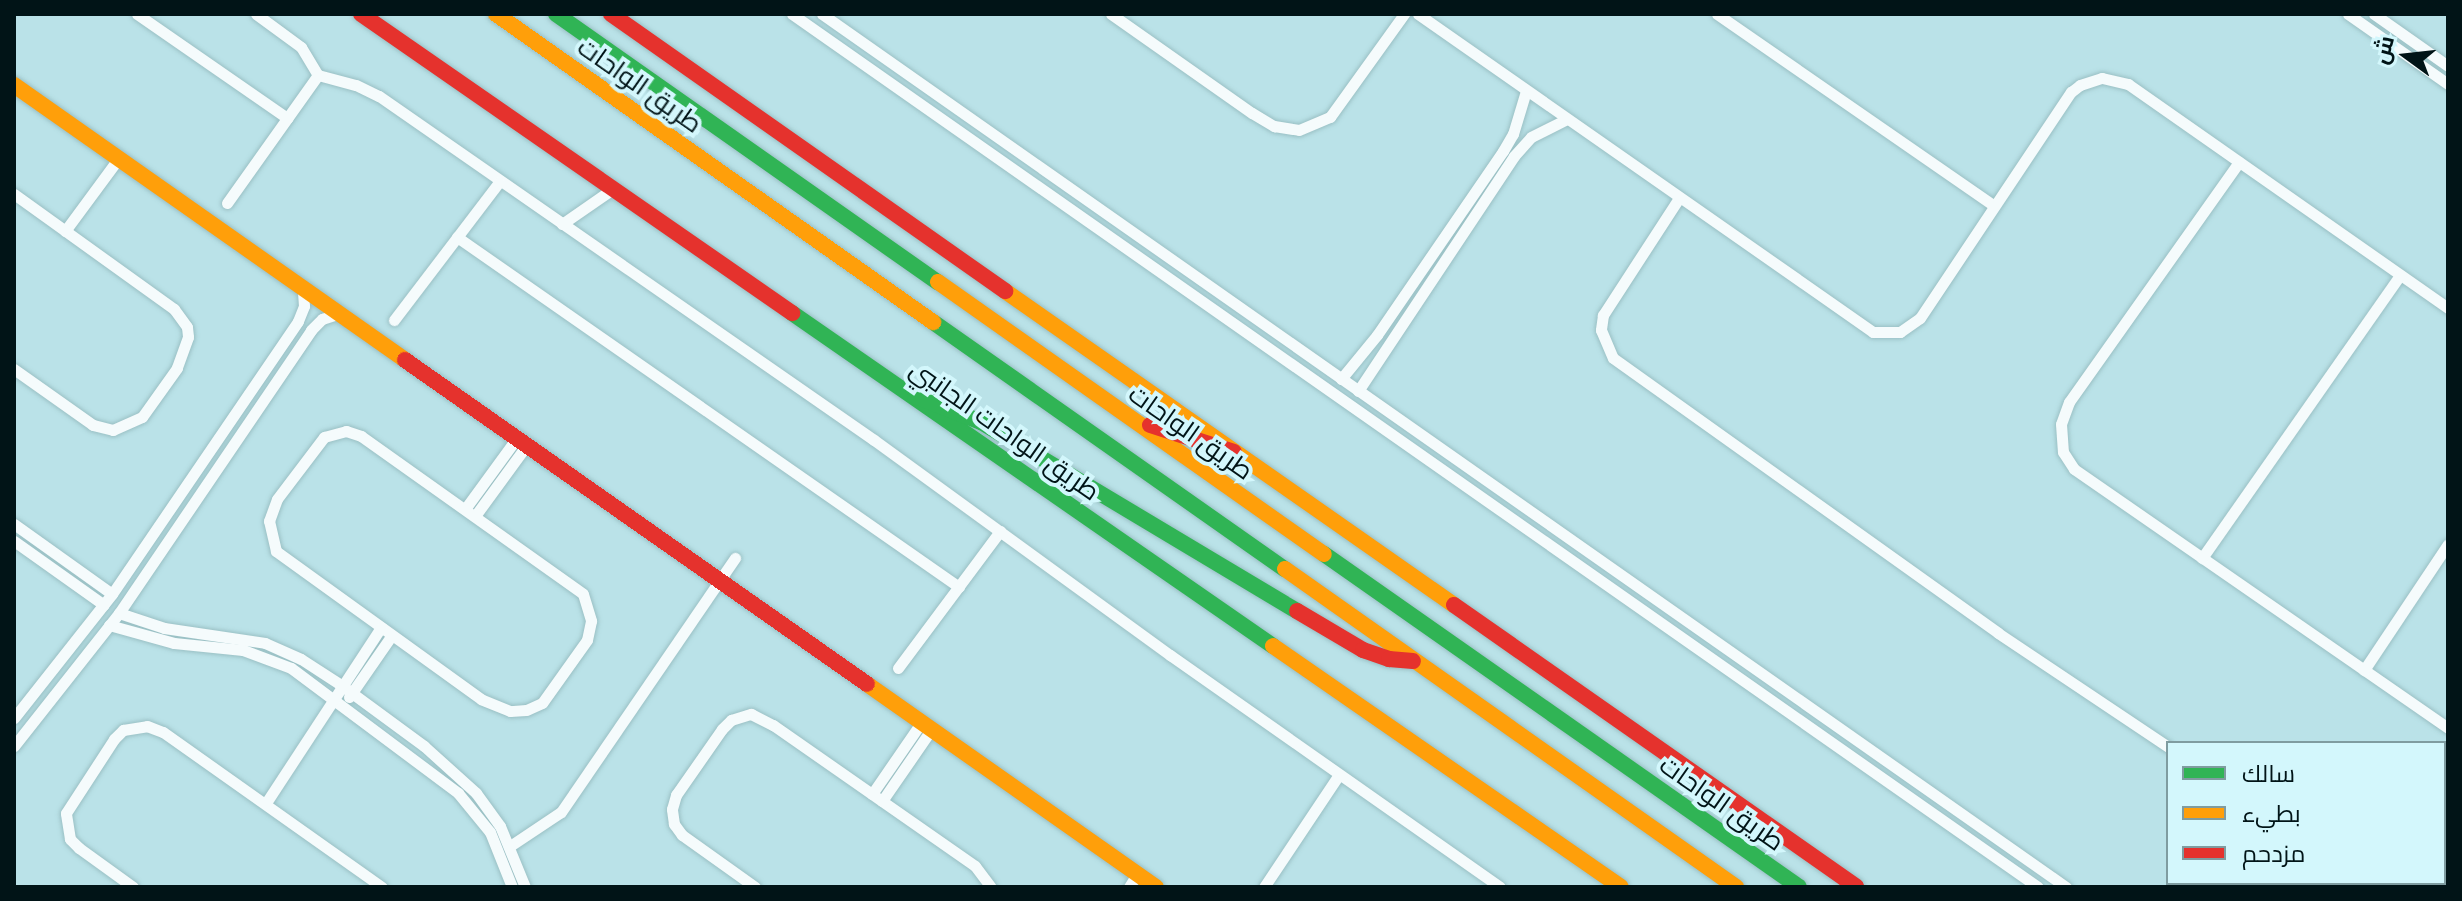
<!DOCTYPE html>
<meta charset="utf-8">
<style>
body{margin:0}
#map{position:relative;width:2462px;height:901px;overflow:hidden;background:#bae2e8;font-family:"PT Serif",Cairo,serif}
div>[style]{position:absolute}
.roads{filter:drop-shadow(0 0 2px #9ac0c4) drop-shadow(0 0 2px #9ac0c4)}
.street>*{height:11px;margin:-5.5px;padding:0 5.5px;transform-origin:5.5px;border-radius:5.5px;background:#f5fbfc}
.fast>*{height:16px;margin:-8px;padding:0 8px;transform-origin:8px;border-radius:8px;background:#30b455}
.slow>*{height:16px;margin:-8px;padding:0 8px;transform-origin:8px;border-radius:8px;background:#ff9f0a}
.jam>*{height:16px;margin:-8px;padding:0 8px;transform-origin:8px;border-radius:8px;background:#e5322d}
span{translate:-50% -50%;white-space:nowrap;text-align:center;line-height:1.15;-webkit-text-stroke:8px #d3f7fc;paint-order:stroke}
.street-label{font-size:26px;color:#011417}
.frame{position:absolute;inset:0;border:16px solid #011417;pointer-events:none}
.legend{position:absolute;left:2166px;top:741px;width:280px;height:144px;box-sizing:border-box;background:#d3f7fc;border:2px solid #7f9ca0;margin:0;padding:10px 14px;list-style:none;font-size:24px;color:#011417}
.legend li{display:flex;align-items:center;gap:16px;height:40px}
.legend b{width:40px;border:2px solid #7f9ca0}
.north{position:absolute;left:2366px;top:16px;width:80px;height:80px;-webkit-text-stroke:6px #d3f7fc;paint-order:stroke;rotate:285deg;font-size:22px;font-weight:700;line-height:32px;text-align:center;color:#011417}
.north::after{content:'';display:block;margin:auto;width:28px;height:36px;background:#011417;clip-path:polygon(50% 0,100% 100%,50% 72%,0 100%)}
</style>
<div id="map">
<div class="roads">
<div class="street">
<i style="left:137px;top:14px;width:183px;rotate:34.7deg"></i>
<i style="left:256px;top:14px;width:56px;rotate:36.3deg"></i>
<i style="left:301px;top:47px;width:33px;rotate:59deg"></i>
<i style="left:318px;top:75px;width:39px;rotate:15deg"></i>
<i style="left:356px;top:85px;width:25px;rotate:26deg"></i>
<i style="left:379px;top:96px;width:603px;rotate:34.8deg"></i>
<i style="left:874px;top:440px;width:366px;rotate:36deg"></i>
<i style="left:1170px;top:655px;width:403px;rotate:35.1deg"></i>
<i style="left:792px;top:14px;width:1521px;rotate:35.02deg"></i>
<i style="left:822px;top:14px;width:1520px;rotate:35.06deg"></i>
<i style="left:1111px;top:14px;width:172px;rotate:35.1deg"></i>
<i style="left:1252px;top:113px;width:26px;rotate:31deg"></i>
<i style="left:1274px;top:126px;width:25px;rotate:9deg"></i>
<i style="left:1299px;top:130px;width:34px;rotate:-23deg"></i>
<i style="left:1330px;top:117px;width:127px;rotate:-54.3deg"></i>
<i style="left:1418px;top:14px;width:555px;rotate:34.95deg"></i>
<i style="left:1873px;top:332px;width:27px"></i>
<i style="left:1900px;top:332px;width:24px;rotate:-35deg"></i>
<i style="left:1920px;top:318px;width:272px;rotate:-56.3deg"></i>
<i style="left:2071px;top:92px;width:11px;rotate:-38deg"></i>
<i style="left:2080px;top:85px;width:23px;rotate:-18deg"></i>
<i style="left:2102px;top:78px;width:27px;rotate:13deg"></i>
<i style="left:2128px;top:84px;width:391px;rotate:35deg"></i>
<i style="left:1717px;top:14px;width:337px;rotate:34.7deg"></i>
<i style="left:2348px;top:14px;width:122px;rotate:35deg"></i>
<i style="left:2374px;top:14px;width:90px;rotate:35.1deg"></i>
<i style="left:2239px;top:162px;width:294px;rotate:125.3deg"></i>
<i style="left:2069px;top:402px;width:23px;rotate:110deg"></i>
<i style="left:2061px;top:424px;width:28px;rotate:86deg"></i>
<i style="left:2063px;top:452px;width:20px;rotate:57deg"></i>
<i style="left:2074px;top:469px;width:455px;rotate:34.7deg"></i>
<i style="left:14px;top:194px;width:197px;rotate:35.7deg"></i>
<i style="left:174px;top:309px;width:22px;rotate:54deg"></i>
<i style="left:187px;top:327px;width:10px;rotate:84deg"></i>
<i style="left:188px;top:337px;width:33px;rotate:110deg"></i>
<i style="left:177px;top:368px;width:60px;rotate:125.5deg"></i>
<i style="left:142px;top:417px;width:32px;rotate:156deg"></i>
<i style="left:113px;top:430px;width:21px;rotate:-166deg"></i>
<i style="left:93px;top:425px;width:97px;rotate:-144.7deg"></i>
<i style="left:1679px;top:198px;width:140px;rotate:123deg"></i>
<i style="left:1603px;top:315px;width:15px;rotate:98deg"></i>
<i style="left:1601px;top:330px;width:30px;rotate:67deg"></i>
<i style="left:1613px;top:358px;width:473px;rotate:35.5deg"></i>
<i style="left:1998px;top:633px;width:205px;rotate:33.8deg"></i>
<i style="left:227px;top:203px;width:157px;rotate:-54.6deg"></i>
<i style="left:562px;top:224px;width:63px;rotate:-34.7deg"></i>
<i style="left:65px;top:231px;width:89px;rotate:-53.6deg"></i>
<i style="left:457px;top:237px;width:612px;rotate:34.88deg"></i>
<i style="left:394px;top:320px;width:173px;rotate:-52.7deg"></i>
<i style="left:1341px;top:379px;width:57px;rotate:-50.7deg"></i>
<i style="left:1377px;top:335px;width:223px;rotate:-55.6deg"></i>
<i style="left:1503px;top:151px;width:20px;rotate:-60deg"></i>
<i style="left:1513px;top:134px;width:45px;rotate:-73.2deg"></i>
<i style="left:1358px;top:391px;width:282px;rotate:-56.4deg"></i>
<i style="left:1514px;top:156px;width:25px;rotate:-48deg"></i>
<i style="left:1531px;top:137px;width:40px;rotate:-26.6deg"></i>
<i style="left:346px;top:431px;width:16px;rotate:18deg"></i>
<i style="left:361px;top:436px;width:272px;rotate:35.4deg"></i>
<i style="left:583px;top:594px;width:28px;rotate:73deg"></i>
<i style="left:591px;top:621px;width:19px;rotate:102deg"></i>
<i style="left:587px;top:640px;width:77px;rotate:125.5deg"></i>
<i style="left:542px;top:703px;width:17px;rotate:156deg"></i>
<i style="left:526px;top:710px;width:16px;rotate:176deg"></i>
<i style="left:510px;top:711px;width:31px;rotate:-158deg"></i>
<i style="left:481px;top:699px;width:253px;rotate:-144.2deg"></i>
<i style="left:276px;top:551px;width:31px;rotate:-103deg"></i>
<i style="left:269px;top:521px;width:23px;rotate:-70deg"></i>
<i style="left:277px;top:499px;width:78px;rotate:-52.8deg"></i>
<i style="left:324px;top:437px;width:23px;rotate:-15deg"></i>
<i style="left:465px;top:509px;width:87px;rotate:-53.9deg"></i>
<i style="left:475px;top:516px;width:87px;rotate:-53.9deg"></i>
<i style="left:14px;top:524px;width:120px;rotate:35.5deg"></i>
<i style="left:14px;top:541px;width:110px;rotate:35.4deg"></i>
<i style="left:2202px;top:558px;width:345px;rotate:-55deg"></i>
<i style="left:119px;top:613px;width:47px;rotate:18.4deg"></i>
<i style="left:164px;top:628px;width:102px;rotate:8.4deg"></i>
<i style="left:265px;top:643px;width:39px;rotate:24deg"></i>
<i style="left:301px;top:659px;width:48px;rotate:33deg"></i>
<i style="left:341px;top:685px;width:103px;rotate:36.3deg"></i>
<i style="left:424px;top:746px;width:70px;rotate:42.1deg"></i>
<i style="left:476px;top:793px;width:41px;rotate:54deg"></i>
<i style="left:500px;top:826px;width:66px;rotate:67.7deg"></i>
<i style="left:109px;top:625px;width:67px;rotate:15.5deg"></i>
<i style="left:174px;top:643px;width:69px;rotate:5.8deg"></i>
<i style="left:243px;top:650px;width:51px;rotate:20.6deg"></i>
<i style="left:291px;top:668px;width:209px;rotate:36.8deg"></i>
<i style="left:458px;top:793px;width:50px;rotate:50.6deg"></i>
<i style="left:490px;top:832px;width:59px;rotate:68.2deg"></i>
<i style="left:898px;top:668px;width:171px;rotate:-53.3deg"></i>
<i style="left:2364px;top:670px;width:151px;rotate:-56.3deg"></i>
<i style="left:349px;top:697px;width:75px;rotate:-55.3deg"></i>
<i style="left:14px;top:718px;width:158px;rotate:-51.7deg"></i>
<i style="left:112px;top:594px;width:330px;rotate:-55.7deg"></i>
<i style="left:298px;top:321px;width:16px;rotate:-68deg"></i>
<i style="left:304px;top:306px;width:16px;rotate:-94deg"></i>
<i style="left:14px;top:746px;width:169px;rotate:-51.7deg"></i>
<i style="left:119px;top:613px;width:342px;rotate:-55.8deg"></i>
<i style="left:311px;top:330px;width:16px;rotate:-45deg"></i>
<i style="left:322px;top:319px;width:16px;rotate:-18deg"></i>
<i style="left:872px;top:794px;width:86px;rotate:-55.4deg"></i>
<i style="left:882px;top:801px;width:86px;rotate:-55.4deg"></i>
<i style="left:266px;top:803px;width:210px;rotate:-56.8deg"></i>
<i style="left:510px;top:846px;width:61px;rotate:-33.7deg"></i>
<i style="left:561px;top:812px;width:308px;rotate:-55.6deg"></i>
<i style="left:2444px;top:851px;width:7px;rotate:-56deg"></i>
<i style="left:2370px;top:883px;width:7px;rotate:34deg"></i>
<i style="left:133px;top:887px;width:67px;rotate:-144.2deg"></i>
<i style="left:79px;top:848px;width:13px;rotate:-135deg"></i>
<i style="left:70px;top:839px;width:26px;rotate:-99deg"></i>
<i style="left:66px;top:813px;width:88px;rotate:-57deg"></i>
<i style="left:114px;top:739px;width:13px;rotate:-45deg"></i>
<i style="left:123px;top:730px;width:24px;rotate:-9deg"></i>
<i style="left:147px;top:726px;width:17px;rotate:21deg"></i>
<i style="left:163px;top:732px;width:268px;rotate:35.3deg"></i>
<i style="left:755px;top:887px;width:90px;rotate:-144.5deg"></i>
<i style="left:682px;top:835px;width:14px;rotate:-126deg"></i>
<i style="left:674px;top:824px;width:15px;rotate:-98deg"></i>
<i style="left:672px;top:809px;width:15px;rotate:-74deg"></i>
<i style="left:676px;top:795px;width:80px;rotate:-55.1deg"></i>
<i style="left:722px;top:729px;width:13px;rotate:-45deg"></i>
<i style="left:731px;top:720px;width:21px;rotate:-17deg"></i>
<i style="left:751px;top:714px;width:25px;rotate:27deg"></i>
<i style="left:773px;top:725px;width:246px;rotate:34.9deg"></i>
<i style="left:975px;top:866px;width:26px;rotate:53deg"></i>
<i style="left:1129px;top:887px;width:15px;rotate:-58deg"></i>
<i style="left:1264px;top:887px;width:133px;rotate:-56.3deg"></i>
<i style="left:2419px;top:887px;width:5px;rotate:-53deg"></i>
</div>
<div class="fast">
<i style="left:556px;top:14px;width:467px;rotate:35.1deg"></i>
<i style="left:792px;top:313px;width:585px;rotate:34.7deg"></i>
<i style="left:933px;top:322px;width:430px;rotate:35.1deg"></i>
<i style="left:915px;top:396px;width:71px;rotate:21.5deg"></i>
<i style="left:981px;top:422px;width:368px;rotate:30.9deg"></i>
<i style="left:1324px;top:554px;width:580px;rotate:35.03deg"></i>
</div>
<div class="slow">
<i style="left:496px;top:14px;width:535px;rotate:35.18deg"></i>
<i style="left:14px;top:85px;width:478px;rotate:35.1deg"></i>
<i style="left:938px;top:282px;width:472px;rotate:35.2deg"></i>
<i style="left:1005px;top:291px;width:548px;rotate:34.97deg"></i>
<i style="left:1285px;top:569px;width:552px;rotate:35.19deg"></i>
<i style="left:1273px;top:646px;width:423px;rotate:34.7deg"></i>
<i style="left:867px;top:684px;width:353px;rotate:35.1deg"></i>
</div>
<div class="jam">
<i style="left:361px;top:14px;width:525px;rotate:34.75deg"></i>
<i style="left:611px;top:14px;width:482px;rotate:35.1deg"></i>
<i style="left:405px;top:360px;width:564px;rotate:35.04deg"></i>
<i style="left:1150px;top:425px;width:88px;rotate:17.8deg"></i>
<i style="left:1454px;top:605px;width:491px;rotate:35deg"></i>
<i style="left:1297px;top:611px;width:77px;rotate:30.6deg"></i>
<i style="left:1363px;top:650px;width:28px;rotate:19deg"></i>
<i style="left:1389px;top:659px;width:24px;rotate:5deg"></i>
</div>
</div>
<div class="street-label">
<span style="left:640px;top:85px;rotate:35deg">طريق الواحات</span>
<span style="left:1005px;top:430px;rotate:35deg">طريق الواحات الجانبي</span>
<span style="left:1191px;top:432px;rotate:35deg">طريق الواحات</span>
<span style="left:1722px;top:803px;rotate:35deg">طريق الواحات</span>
</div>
<div class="frame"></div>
<ul class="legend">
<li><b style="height:10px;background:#30b455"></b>سالك</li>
<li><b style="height:10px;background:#ff9f0a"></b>بطيء</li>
<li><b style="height:10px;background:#e5322d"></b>مزدحم</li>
</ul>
<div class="north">ش</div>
</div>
